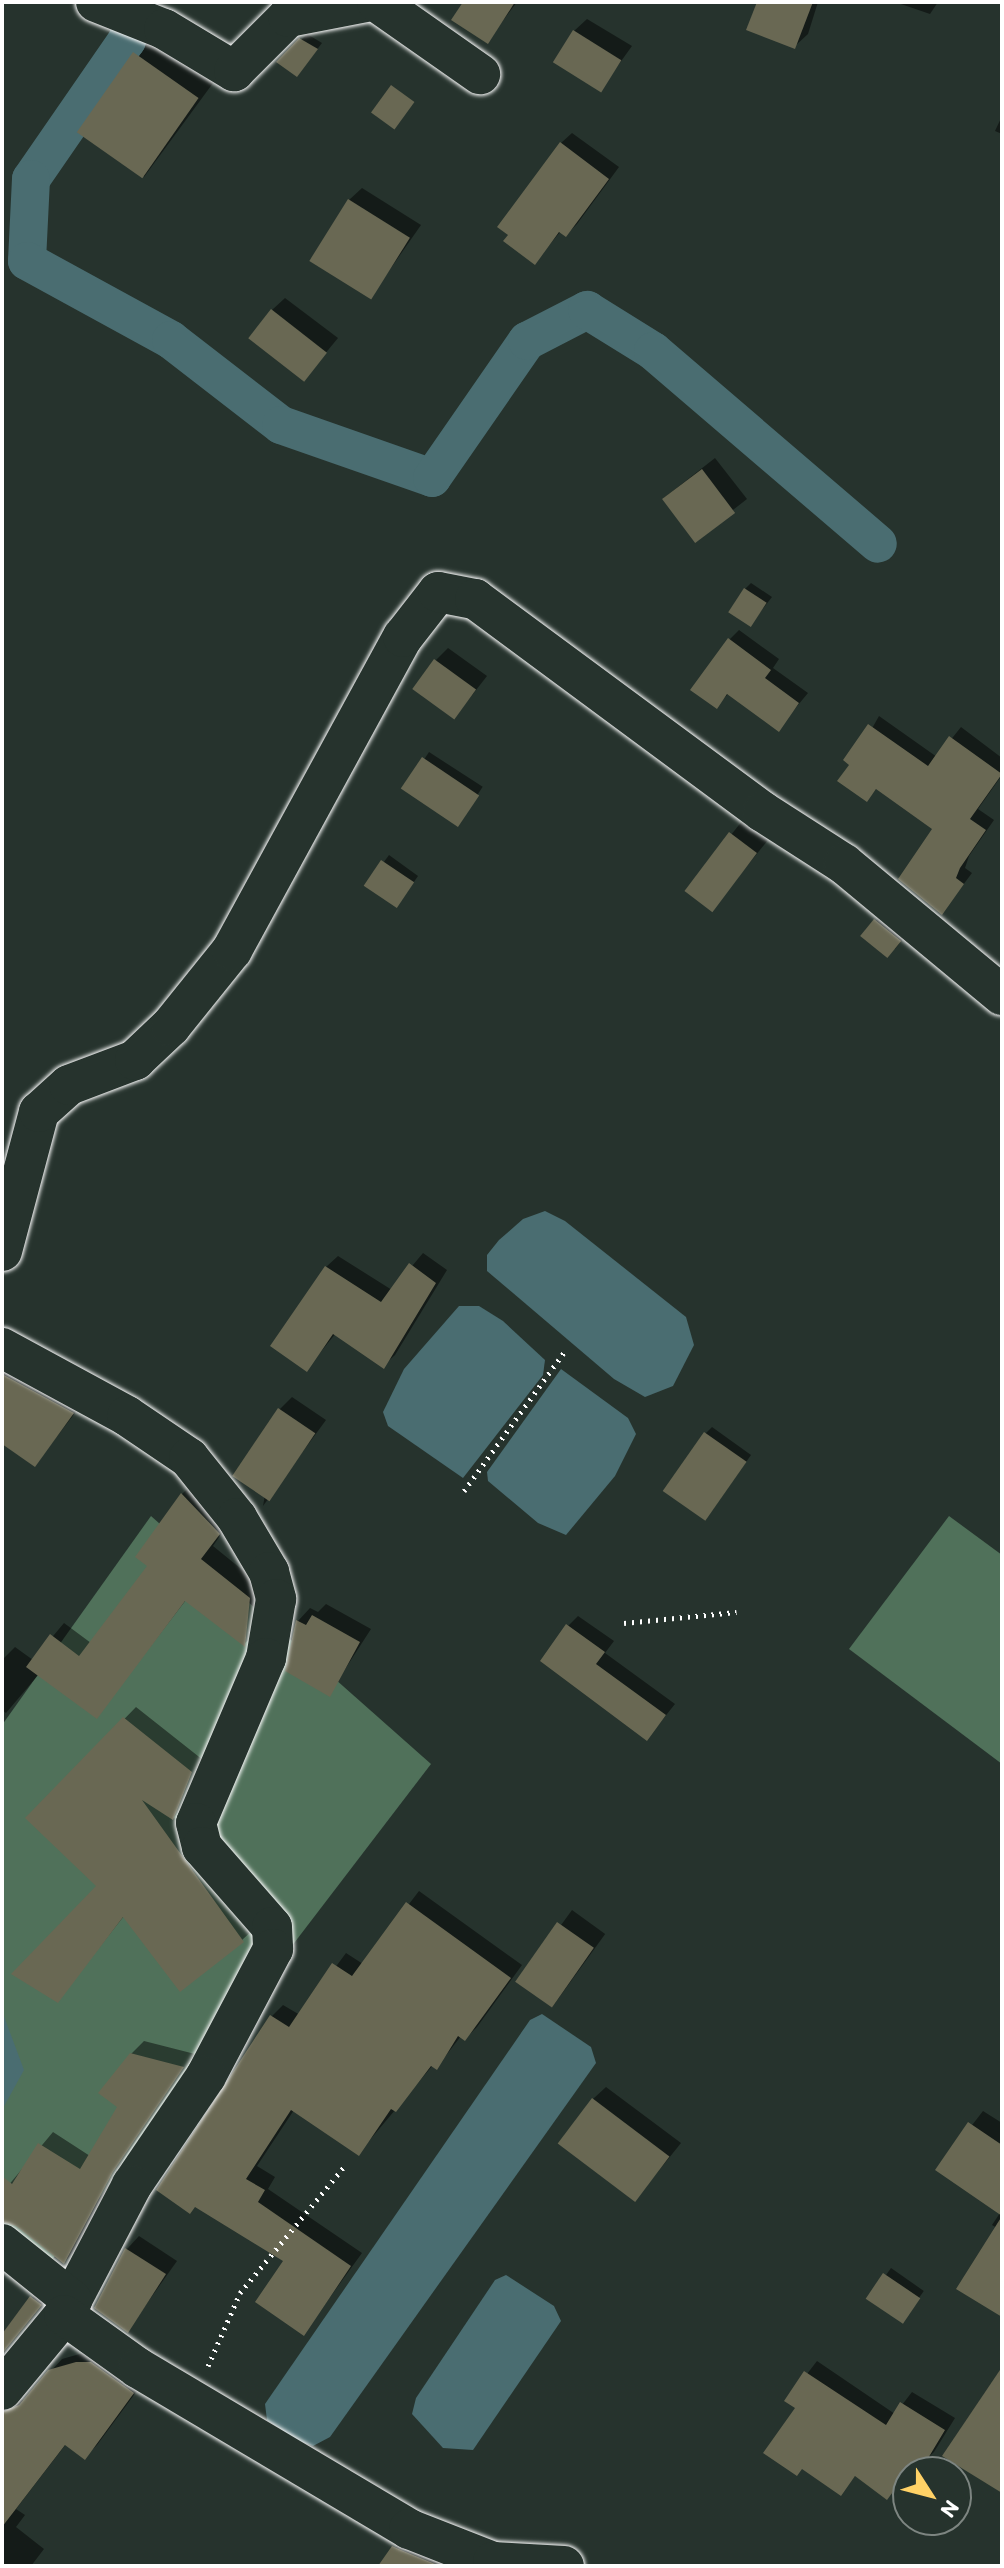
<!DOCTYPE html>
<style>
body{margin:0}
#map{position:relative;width:1004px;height:2568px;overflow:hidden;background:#26332d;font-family:Itim,sans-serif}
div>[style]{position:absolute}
.green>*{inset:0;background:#50715a}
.water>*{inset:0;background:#4a6d71}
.shadow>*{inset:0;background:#0007;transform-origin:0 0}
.canal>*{height:38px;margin:-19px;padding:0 19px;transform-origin:19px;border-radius:19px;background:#4a6d71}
.building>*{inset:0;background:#696853;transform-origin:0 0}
.path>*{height:5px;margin-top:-2.5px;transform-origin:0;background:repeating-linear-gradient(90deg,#fff 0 2px,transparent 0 8px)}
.roads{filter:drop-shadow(0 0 2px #fff) drop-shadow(0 0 2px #fff)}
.street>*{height:40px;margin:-20px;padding:0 20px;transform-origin:20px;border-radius:20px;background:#26332d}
span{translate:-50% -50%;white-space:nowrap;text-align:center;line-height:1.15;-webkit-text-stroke:7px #26332d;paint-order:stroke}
.frame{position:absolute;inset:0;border:4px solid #fff;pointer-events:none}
.north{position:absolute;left:892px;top:2456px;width:80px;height:80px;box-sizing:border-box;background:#26332d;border:2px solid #7d8581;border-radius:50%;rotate:126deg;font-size:22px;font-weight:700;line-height:32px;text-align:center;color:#fff}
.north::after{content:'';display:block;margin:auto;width:28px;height:36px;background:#ffd166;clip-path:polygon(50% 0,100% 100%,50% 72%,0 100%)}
</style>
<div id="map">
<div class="green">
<i style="clip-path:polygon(151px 1516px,431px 1764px,48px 2265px,2px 2230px,2px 1725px)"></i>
<i style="clip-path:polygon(949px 1516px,1002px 1555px,1002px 1764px,849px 1649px)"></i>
</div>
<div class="water">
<i style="clip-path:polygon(545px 1211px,565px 1221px,686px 1317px,694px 1345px,673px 1386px,645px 1397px,614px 1379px,487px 1271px,487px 1255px,499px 1240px,523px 1219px)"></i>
<i style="clip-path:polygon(459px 1306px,479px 1306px,503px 1321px,545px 1360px,543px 1375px,463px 1478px,388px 1426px,383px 1412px,404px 1369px)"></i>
<i style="clip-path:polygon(561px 1369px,628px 1418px,636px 1434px,615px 1476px,566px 1535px,538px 1523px,488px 1481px,487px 1472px)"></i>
<i style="clip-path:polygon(2px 2011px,24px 2070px,2px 2110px)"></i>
<i style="clip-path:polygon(542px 2014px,591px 2047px,596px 2063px,330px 2437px,313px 2446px,296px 2440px,267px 2420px,265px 2404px,530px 2020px)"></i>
<i style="clip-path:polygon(506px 2275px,554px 2306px,561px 2321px,473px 2450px,443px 2448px,412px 2414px,416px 2398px,495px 2280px)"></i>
</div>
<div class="shadow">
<i style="clip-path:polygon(465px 2px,517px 2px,487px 42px)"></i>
<i style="clip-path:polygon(758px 2px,818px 2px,808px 34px,795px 46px)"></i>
<i style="clip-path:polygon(895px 2px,938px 2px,930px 14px)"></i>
<i style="clip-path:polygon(587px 19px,632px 46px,601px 89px,574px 31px)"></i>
<i style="clip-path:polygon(307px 34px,322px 43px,302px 69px,279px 62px)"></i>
<i style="clip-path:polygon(153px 35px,216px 79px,144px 177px,134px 53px)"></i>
<i style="clip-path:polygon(1002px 116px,1002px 134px,995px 131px)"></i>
<i style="clip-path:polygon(572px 133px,619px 167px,577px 224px,566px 235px,561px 231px,535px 262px,561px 143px)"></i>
<i style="clip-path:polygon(362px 188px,421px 225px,370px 298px,349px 200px)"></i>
<i style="clip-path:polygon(285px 298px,338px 338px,305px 378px,272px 310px)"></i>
<i style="left:715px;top:458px;width:52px;height:65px;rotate:52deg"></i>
<i style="clip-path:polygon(751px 583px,772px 597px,750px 625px,745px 589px)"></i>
<i style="clip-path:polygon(739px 630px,779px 659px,773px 668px,808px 693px,778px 729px,729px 693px,717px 706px,729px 640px)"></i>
<i style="clip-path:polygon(448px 648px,487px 676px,455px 717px,436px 660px)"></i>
<i style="clip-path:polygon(879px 716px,937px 757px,961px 727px,1002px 758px,1002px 775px,978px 809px,994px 820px,969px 856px,965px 868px,972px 873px,942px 913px,935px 829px,877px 788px,867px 800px,852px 764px)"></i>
<i style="left:429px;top:752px;width:64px;height:44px;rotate:33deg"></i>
<i style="left:743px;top:820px;width:32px;height:89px;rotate:39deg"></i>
<i style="clip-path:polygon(389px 855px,418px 876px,402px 899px,367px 885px)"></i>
<i style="clip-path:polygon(881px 914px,906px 935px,895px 949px,864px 936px)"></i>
<i style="clip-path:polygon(423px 1253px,447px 1270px,395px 1355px,383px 1366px,336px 1333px,307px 1369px,326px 1267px,338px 1256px,392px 1290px)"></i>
<i style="clip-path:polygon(2px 1354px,85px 1400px,35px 1465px,2px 1441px)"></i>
<i style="clip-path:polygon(292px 1397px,326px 1420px,263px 1506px,280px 1409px)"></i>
<i style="clip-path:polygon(712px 1427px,751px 1455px,711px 1512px,706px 1433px)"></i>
<i style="clip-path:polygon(194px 1482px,231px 1520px,213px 1546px,261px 1585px,257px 1632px,244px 1644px,186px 1600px,97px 1716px,39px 1674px,6px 1713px,2px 1710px,3px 1659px,15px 1647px,33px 1660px,64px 1623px,91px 1643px,149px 1565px,182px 1494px)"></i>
<i style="clip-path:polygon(326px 1604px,371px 1629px,329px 1694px,288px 1670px,298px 1621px,310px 1608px,318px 1612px)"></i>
<i style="clip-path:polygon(578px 1616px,614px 1641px,605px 1653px,675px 1704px,647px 1739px,568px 1626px)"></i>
<i style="clip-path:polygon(136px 1707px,203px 1760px,184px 1806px,174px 1817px,254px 1929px,242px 1940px,124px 1916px,57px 2001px,99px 1886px,28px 1818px)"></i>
<i style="clip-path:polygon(419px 1891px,522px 1965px,477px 2027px,465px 2039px,461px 2036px,437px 2067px,433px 2065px,358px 2154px,294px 2110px,257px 2166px,275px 2177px,268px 2189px,362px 2253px,304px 2333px,286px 2260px,196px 2205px,271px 2017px,283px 2005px,300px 2015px,346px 1953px,363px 1964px)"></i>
<i style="left:572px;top:1910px;width:41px;height:90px;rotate:36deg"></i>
<i style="clip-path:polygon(144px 2041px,195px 2054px,125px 2157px,77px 2249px,64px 2262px,16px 2224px,2px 2223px,2px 2193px,53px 2132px,90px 2156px,120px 2107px,131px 2054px)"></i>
<i style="clip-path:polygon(606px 2087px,681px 2143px,636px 2199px,593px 2099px)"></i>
<i style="clip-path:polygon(983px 2111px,1002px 2123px,1002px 2313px,997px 2228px,992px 2225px,1000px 2213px,938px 2169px)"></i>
<i style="clip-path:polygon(139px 2236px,177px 2261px,128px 2330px,96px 2307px,127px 2249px)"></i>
<i style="left:891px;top:2268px;width:40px;height:37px;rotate:35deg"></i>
<i style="clip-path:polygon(43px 2285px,52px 2293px,2px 2354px,2px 2334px)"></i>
<i style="clip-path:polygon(90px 2351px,145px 2380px,97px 2445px,85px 2457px,66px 2444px,16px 2509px,25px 2515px,16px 2527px,44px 2549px,31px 2566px,2px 2566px,2px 2396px,24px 2400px,62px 2359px)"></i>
<i style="clip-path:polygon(817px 2361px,895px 2414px,912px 2392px,955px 2418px,934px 2452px,923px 2462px,917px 2459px,887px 2497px,856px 2475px,840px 2493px,797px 2408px,787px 2400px)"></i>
<i style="clip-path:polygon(406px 2535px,480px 2566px,380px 2566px)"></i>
</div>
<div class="canal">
<i style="left:138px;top:2px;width:40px;rotate:106deg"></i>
<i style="left:127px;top:40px;width:169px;rotate:124.6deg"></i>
<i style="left:31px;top:179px;width:82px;rotate:92.8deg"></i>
<i style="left:27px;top:261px;width:164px;rotate:28.7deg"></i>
<i style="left:171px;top:340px;width:139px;rotate:37.7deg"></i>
<i style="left:281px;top:425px;width:160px;rotate:19.3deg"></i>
<i style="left:432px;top:478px;width:167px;rotate:-55.3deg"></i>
<i style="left:527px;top:341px;width:68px;rotate:-27.3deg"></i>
<i style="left:587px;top:310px;width:78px;rotate:31.8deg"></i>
<i style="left:653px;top:351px;width:296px;rotate:40.6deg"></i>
</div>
<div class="building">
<i style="clip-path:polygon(463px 2px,515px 2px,488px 44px,451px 20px)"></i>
<i style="clip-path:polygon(757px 2px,813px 2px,795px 49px,746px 30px)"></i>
<i style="left:573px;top:30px;width:57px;height:38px;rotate:32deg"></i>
<i style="clip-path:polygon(299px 38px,318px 49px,297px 77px,276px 62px)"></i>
<i style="left:133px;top:52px;width:80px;height:98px;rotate:35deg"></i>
<i style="left:391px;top:85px;width:29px;height:34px;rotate:36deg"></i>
<i style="clip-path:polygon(560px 142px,609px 179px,566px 237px,559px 232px,535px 265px,503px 241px,508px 235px,497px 227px)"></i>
<i style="left:348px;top:199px;width:73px;height:73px;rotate:32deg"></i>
<i style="left:271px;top:309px;width:71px;height:37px;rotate:38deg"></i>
<i style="left:702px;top:469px;width:55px;height:50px;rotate:53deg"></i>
<i style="left:744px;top:588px;width:27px;height:29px;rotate:33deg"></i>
<i style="clip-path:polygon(728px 638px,771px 670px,765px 678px,799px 703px,779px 732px,727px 694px,717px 709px,690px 690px)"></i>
<i style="left:434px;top:659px;width:52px;height:37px;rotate:36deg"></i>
<i style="clip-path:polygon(868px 724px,928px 766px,949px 736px,1002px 774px,970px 819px,986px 830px,960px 868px,956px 878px,964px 884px,942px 915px,898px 879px,932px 829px,876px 789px,867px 802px,837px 781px,849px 765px,843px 760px)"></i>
<i style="left:422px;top:757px;width:69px;height:38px;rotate:34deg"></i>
<i style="left:729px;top:832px;width:35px;height:74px;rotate:37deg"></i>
<i style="left:381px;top:860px;width:40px;height:31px;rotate:34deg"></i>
<i style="left:874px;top:919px;width:35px;height:22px;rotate:39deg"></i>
<i style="clip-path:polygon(409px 1263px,436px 1283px,384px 1369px,333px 1334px,307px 1372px,270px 1346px,325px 1266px,381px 1302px)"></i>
<i style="clip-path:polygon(2px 1374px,74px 1413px,35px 1467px,2px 1444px)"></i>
<i style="left:278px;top:1408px;width:45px;height:82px;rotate:34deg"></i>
<i style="left:704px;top:1432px;width:52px;height:72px;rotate:35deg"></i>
<i style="clip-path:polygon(181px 1493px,220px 1534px,201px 1559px,250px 1598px,245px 1647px,185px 1601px,97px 1719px,26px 1667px,50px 1634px,79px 1656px,147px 1566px,135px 1557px)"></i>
<i style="clip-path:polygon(312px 1615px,360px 1642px,330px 1697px,285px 1671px,296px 1620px,306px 1625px)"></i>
<i style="clip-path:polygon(566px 1624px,605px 1652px,596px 1664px,666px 1715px,647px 1741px,540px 1661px)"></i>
<i style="clip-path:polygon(123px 1717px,192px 1772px,173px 1820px,142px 1800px,244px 1942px,180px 1992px,123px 1917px,58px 2003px,11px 1974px,96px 1886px,25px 1818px)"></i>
<i style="clip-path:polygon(406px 1902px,511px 1978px,465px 2041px,458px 2036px,437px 2070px,431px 2066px,396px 2112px,391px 2109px,359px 2156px,291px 2110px,246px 2179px,265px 2190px,258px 2202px,351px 2266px,304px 2336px,255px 2302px,283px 2261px,195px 2207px,190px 2214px,156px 2190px,270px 2015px,289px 2027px,332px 1963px,352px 1976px)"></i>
<i style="left:557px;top:1922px;width:45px;height:73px;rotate:35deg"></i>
<i style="clip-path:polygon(130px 2053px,184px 2067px,113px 2172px,64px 2264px,16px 2226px,2px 2222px,2px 2176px,12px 2184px,38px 2143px,80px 2169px,117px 2107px,98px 2093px)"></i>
<i style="left:592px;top:2098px;width:97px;height:57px;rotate:37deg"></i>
<i style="clip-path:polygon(968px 2122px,1002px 2145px,1002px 2317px,956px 2289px,1002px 2216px,935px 2170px)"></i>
<i style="clip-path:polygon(125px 2248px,166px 2274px,128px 2333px,94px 2308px)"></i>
<i style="left:883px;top:2273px;width:45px;height:31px;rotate:34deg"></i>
<i style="clip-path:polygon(30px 2296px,42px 2305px,2px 2354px,2px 2334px)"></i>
<i style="clip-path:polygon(76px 2362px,91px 2362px,134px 2393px,85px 2460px,65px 2445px,2px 2527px,2px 2412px,19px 2405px,48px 2370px)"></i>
<i style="clip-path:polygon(1002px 2367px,1002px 2493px,942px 2456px)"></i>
<i style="clip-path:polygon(804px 2371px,886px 2425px,900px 2402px,945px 2430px,924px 2465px,916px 2460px,887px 2500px,855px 2476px,841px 2496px,802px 2469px,797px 2476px,763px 2453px,795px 2408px,784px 2401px)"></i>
<i style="clip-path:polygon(392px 2546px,401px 2550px,440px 2566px,378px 2566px)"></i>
</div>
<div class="path">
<i style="left:464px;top:1491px;width:173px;rotate:-54.2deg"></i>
<i style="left:624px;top:1623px;width:113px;rotate:-5.6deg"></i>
<i style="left:208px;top:2366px;width:80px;rotate:-66.3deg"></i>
<i style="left:240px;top:2293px;width:163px;rotate:-50.5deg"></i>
</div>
<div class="roads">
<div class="street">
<i style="left:96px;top:2px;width:73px;rotate:21.7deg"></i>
<i style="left:164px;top:29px;width:82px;rotate:31deg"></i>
<i style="left:234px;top:71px;width:76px;rotate:-45deg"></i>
<i style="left:288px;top:17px;width:79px;rotate:-10.9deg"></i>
<i style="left:377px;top:2px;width:126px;rotate:35deg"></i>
<i style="left:2px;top:1251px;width:144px;rotate:-75.1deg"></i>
<i style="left:39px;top:1112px;width:40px;rotate:-42deg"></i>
<i style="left:69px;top:1085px;width:71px;rotate:-20.7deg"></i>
<i style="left:135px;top:1060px;width:50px;rotate:-43.4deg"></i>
<i style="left:171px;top:1026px;width:97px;rotate:-51.2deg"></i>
<i style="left:232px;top:950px;width:357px;rotate:-61.4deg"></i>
<i style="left:403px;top:637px;width:57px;rotate:-52.1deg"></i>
<i style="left:438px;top:592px;width:38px;rotate:11deg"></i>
<i style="left:475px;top:599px;width:358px;rotate:36.5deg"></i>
<i style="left:763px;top:812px;width:96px;rotate:32.7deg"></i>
<i style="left:844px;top:864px;width:205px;rotate:39.7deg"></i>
<i style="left:2px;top:1348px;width:142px;rotate:28.5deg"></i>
<i style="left:127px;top:1416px;width:75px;rotate:34.1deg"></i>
<i style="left:189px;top:1458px;width:77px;rotate:51.3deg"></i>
<i style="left:237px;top:1518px;width:63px;rotate:59.3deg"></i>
<i style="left:269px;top:1572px;width:28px;rotate:75deg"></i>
<i style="left:276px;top:1599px;width:60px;rotate:99.6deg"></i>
<i style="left:266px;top:1658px;width:179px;rotate:113deg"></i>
<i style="left:196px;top:1823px;width:25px;rotate:76deg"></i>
<i style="left:202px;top:1847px;width:106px;rotate:48.8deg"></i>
<i style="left:272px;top:1927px;width:22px;rotate:87deg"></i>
<i style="left:273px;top:1949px;width:144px;rotate:117.8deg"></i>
<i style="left:206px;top:2076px;width:132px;rotate:124.2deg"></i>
<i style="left:132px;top:2185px;width:147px;rotate:117.6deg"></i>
<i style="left:64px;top:2315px;width:97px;rotate:129.6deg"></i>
<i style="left:2px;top:2244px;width:90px;rotate:38.7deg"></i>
<i style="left:64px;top:2315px;width:91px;rotate:35.6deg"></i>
<i style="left:138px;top:2368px;width:315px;rotate:30.7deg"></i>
<i style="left:409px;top:2529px;width:90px;rotate:21.4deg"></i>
<i style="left:493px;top:2562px;width:71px;rotate:3.2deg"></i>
</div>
</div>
<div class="frame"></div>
<div class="north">N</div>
</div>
